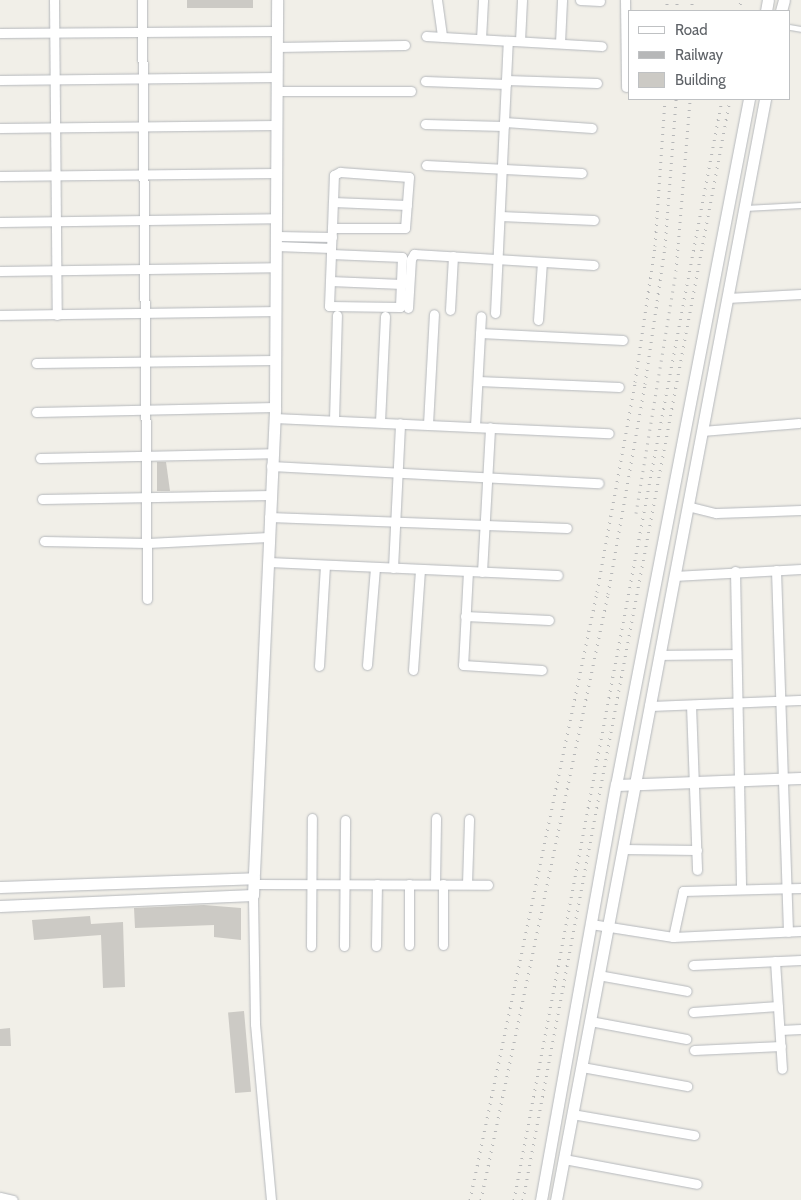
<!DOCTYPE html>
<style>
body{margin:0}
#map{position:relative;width:801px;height:1200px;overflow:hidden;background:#f1efe8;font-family:Cabin,sans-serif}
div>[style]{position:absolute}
.building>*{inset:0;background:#cccac5;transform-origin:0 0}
.roads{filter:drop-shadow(0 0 1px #b5b8bc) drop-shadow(0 0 1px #b5b8bc)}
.lane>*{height:4.5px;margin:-2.25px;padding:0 2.25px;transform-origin:2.25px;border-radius:2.25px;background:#fff}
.street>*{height:9px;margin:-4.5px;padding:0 4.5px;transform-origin:4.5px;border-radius:4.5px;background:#fff}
.secondary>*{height:11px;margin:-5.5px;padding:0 5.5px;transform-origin:5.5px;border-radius:5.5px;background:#fff}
.rail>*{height:3px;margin-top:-1.5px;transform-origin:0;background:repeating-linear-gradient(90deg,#b6b7b8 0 1px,transparent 0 7px)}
span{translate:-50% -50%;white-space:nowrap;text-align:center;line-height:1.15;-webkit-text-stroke:4.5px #fff;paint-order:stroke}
.legend{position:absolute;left:628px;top:10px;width:162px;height:90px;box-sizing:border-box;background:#fff;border:1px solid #bfc1c3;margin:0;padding:6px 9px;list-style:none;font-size:15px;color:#5f6368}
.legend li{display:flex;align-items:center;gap:10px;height:25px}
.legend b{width:25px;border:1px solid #bfc1c3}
</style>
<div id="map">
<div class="building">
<i style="left:187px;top:0;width:66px;height:8px"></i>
<i style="clip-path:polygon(157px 462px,166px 462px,170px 491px,157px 491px)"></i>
<i style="clip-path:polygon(204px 905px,241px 908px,241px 940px,214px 937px,214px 925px,135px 928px,134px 908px)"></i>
<i style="clip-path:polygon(90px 916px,91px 924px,123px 922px,125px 987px,103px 988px,101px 935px,34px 940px,32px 920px)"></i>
<i style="left:244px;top:1011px;width:81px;height:16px;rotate:85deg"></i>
<i style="clip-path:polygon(10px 1028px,11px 1046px,0 1046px,0 1029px)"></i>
</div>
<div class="roads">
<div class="lane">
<i style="left:790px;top:27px;width:11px;rotate:10deg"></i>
<i style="left:745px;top:208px;width:56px;rotate:-3.1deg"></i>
</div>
<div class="street">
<i style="left:54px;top:0;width:315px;rotate:89.5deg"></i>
<i style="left:142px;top:0;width:599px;rotate:89.52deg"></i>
<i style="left:437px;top:0;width:37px;rotate:82deg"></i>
<i style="left:580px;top:0;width:20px;rotate:3deg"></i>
<i style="left:625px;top:0;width:87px;rotate:89.3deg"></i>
<i style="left:0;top:33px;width:276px;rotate:-0.4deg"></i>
<i style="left:426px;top:36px;width:176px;rotate:3.3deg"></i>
<i style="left:481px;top:39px;width:39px;rotate:-87deg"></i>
<i style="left:520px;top:41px;width:41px;rotate:-87.2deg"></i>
<i style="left:560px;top:43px;width:43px;rotate:-87.3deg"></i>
<i style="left:276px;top:47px;width:129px;rotate:-0.9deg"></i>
<i style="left:0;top:80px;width:276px;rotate:-0.6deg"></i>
<i style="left:506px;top:80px;width:91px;rotate:1.9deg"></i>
<i style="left:425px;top:81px;width:81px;rotate:2.1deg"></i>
<i style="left:276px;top:91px;width:135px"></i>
<i style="left:504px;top:122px;width:88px;rotate:3.9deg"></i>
<i style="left:425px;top:124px;width:79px;rotate:1.5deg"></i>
<i style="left:0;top:128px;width:276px;rotate:-0.6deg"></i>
<i style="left:426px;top:165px;width:156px;rotate:2.9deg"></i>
<i style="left:0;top:176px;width:276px;rotate:-0.6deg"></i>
<i style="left:333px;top:202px;width:74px;rotate:2.3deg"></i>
<i style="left:500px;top:216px;width:94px;rotate:2.4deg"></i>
<i style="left:0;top:222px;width:276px;rotate:-0.8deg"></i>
<i style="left:276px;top:236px;width:56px;rotate:1deg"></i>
<i style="left:276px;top:246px;width:55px;rotate:2.1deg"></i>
<i style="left:331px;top:254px;width:71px;rotate:2.4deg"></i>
<i style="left:402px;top:257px;width:50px;rotate:92.3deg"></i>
<i style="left:400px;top:307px;width:71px;rotate:-179.2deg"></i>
<i style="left:329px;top:306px;width:52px;rotate:-87.8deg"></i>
<i style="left:331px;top:254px;width:6px;rotate:-90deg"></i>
<i style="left:331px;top:248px;width:20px;rotate:-87deg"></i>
<i style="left:332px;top:228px;width:26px;rotate:-88deg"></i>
<i style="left:333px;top:202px;width:27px;rotate:-88deg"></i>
<i style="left:334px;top:175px;width:7px;rotate:-27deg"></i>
<i style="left:340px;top:172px;width:69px;rotate:4.1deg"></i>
<i style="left:409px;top:177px;width:51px;rotate:94.5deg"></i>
<i style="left:405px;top:228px;width:73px;rotate:180deg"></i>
<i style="left:0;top:271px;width:276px;rotate:-0.8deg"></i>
<i style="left:330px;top:281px;width:72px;rotate:2.4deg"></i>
<i style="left:727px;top:298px;width:74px;rotate:-3.1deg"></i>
<i style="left:408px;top:308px;width:49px;rotate:-86.5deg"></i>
<i style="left:411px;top:259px;width:6px;rotate:-59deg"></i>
<i style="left:414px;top:254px;width:180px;rotate:3.5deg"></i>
<i style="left:450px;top:310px;width:54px;rotate:-86.8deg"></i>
<i style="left:495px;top:313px;width:272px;rotate:-87.3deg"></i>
<i style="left:0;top:315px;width:275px;rotate:-0.8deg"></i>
<i style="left:538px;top:320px;width:58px;rotate:-86.1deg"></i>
<i style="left:480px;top:333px;width:143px;rotate:2.8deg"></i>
<i style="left:36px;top:363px;width:239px;rotate:-0.7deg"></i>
<i style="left:478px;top:381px;width:141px;rotate:2.4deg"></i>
<i style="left:36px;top:412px;width:239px;rotate:-1.2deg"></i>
<i style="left:274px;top:418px;width:335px;rotate:2.6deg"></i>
<i style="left:334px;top:420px;width:105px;rotate:-88.4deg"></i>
<i style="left:380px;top:422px;width:106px;rotate:-87.3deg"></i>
<i style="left:428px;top:424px;width:110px;rotate:-86.9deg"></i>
<i style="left:475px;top:426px;width:110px;rotate:-86.9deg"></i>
<i style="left:702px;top:431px;width:97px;rotate:-4.7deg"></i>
<i style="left:40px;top:458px;width:232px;rotate:-1.2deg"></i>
<i style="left:271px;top:466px;width:328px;rotate:3deg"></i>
<i style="left:42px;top:499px;width:229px;rotate:-1deg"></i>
<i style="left:687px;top:506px;width:30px;rotate:14deg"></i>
<i style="left:716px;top:513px;width:85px;rotate:-2deg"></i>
<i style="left:269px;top:517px;width:298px;rotate:2.1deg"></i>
<i style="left:44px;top:541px;width:103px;rotate:1.1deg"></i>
<i style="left:147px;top:543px;width:122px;rotate:-2.8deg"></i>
<i style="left:268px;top:562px;width:290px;rotate:2.6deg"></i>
<i style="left:393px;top:568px;width:145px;rotate:-87.2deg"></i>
<i style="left:776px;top:570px;width:362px;rotate:88.1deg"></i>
<i style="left:468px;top:571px;width:94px;rotate:93deg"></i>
<i style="left:463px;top:665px;width:79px;rotate:3.6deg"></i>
<i style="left:735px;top:571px;width:318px;rotate:88.9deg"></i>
<i style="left:482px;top:572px;width:145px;rotate:-86.8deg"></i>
<i style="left:674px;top:576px;width:127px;rotate:-3.2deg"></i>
<i style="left:465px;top:616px;width:84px;rotate:2.7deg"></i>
<i style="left:659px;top:655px;width:77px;rotate:-0.7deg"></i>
<i style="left:367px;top:665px;width:98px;rotate:-85.3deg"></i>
<i style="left:319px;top:666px;width:101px;rotate:-86.6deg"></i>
<i style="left:413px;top:670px;width:101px;rotate:-86deg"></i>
<i style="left:691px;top:705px;width:165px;rotate:87.9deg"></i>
<i style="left:649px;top:706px;width:152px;rotate:-2.3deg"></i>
<i style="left:622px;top:849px;width:75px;rotate:0.8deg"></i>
<i style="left:254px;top:884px;width:234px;rotate:0.2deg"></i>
<i style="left:409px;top:884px;width:61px;rotate:90deg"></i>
<i style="left:435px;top:884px;width:66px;rotate:-89.1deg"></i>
<i style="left:467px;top:884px;width:65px;rotate:-88.2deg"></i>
<i style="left:253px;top:895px;width:129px;rotate:89.1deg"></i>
<i style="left:255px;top:1024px;width:177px;rotate:84.8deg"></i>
<i style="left:591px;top:924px;width:83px;rotate:9deg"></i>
<i style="left:673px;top:937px;width:128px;rotate:-2.7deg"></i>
<i style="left:673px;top:937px;width:47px;rotate:-77.7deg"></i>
<i style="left:683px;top:891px;width:118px;rotate:-1.5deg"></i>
<i style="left:443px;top:945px;width:61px;rotate:-90deg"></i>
<i style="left:311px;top:946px;width:128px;rotate:-89.6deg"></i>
<i style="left:344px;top:946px;width:126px;rotate:-89.5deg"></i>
<i style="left:376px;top:946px;width:62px;rotate:-89.1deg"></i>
<i style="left:775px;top:961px;width:108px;rotate:86.3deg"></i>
<i style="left:693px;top:965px;width:108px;rotate:-2.7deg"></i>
<i style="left:598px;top:975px;width:90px;rotate:10.2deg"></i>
<i style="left:693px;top:1012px;width:85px;rotate:-4deg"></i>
<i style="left:590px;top:1021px;width:98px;rotate:10.6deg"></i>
<i style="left:780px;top:1030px;width:21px;rotate:-3deg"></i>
<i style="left:694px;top:1050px;width:87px;rotate:-2.6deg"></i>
<i style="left:582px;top:1067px;width:107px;rotate:10.3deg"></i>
<i style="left:572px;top:1114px;width:124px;rotate:9.8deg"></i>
<i style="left:564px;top:1159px;width:135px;rotate:10.6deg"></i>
<i style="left:0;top:1197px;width:13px;rotate:13deg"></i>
</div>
<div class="secondary">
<i style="left:766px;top:11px;width:11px;rotate:-80deg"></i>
<i style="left:781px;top:11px;width:11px;rotate:-75deg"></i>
<i style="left:616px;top:785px;width:185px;rotate:-2.2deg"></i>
<i style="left:0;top:887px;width:254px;rotate:-2deg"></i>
<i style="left:0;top:906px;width:253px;rotate:-2.5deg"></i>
<i style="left:253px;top:895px;width:488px;rotate:-87.4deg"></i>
<i style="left:275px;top:407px;width:407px;rotate:-89.7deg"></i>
<i style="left:541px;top:1200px;width:422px;rotate:-79.8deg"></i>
<i style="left:616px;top:785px;width:699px;rotate:-79.03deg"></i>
<i style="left:556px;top:1200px;width:1121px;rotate:-79.25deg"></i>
</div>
</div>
<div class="rail">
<i style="left:667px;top:11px;width:11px;rotate:-90deg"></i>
<i style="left:677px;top:11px;width:11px;rotate:-90deg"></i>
<i style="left:692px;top:11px;width:11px;rotate:-90deg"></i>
<i style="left:739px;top:11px;width:11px;rotate:-80deg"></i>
<i style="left:636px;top:513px;width:245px;rotate:-80.6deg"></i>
<i style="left:676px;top:271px;width:173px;rotate:-85.3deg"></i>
<i style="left:470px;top:1200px;width:621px;rotate:-78.2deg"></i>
<i style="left:597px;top:592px;width:213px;rotate:-79.7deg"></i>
<i style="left:635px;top:382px;width:137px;rotate:-81.6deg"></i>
<i style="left:655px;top:246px;width:147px;rotate:-86.1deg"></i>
<i style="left:481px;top:1200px;width:619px;rotate:-78.16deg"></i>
<i style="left:608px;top:594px;width:213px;rotate:-80deg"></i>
<i style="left:645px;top:384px;width:138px;rotate:-81.7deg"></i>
<i style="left:665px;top:247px;width:148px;rotate:-85.7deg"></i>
<i style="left:514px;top:1200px;width:1120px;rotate:-79.3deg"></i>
<i style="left:523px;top:1200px;width:1120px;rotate:-79.35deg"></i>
</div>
<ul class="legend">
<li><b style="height:6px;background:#fff"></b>Road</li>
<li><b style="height:6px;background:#b6b7b8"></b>Railway</li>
<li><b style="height:14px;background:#cccac5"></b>Building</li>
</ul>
</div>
